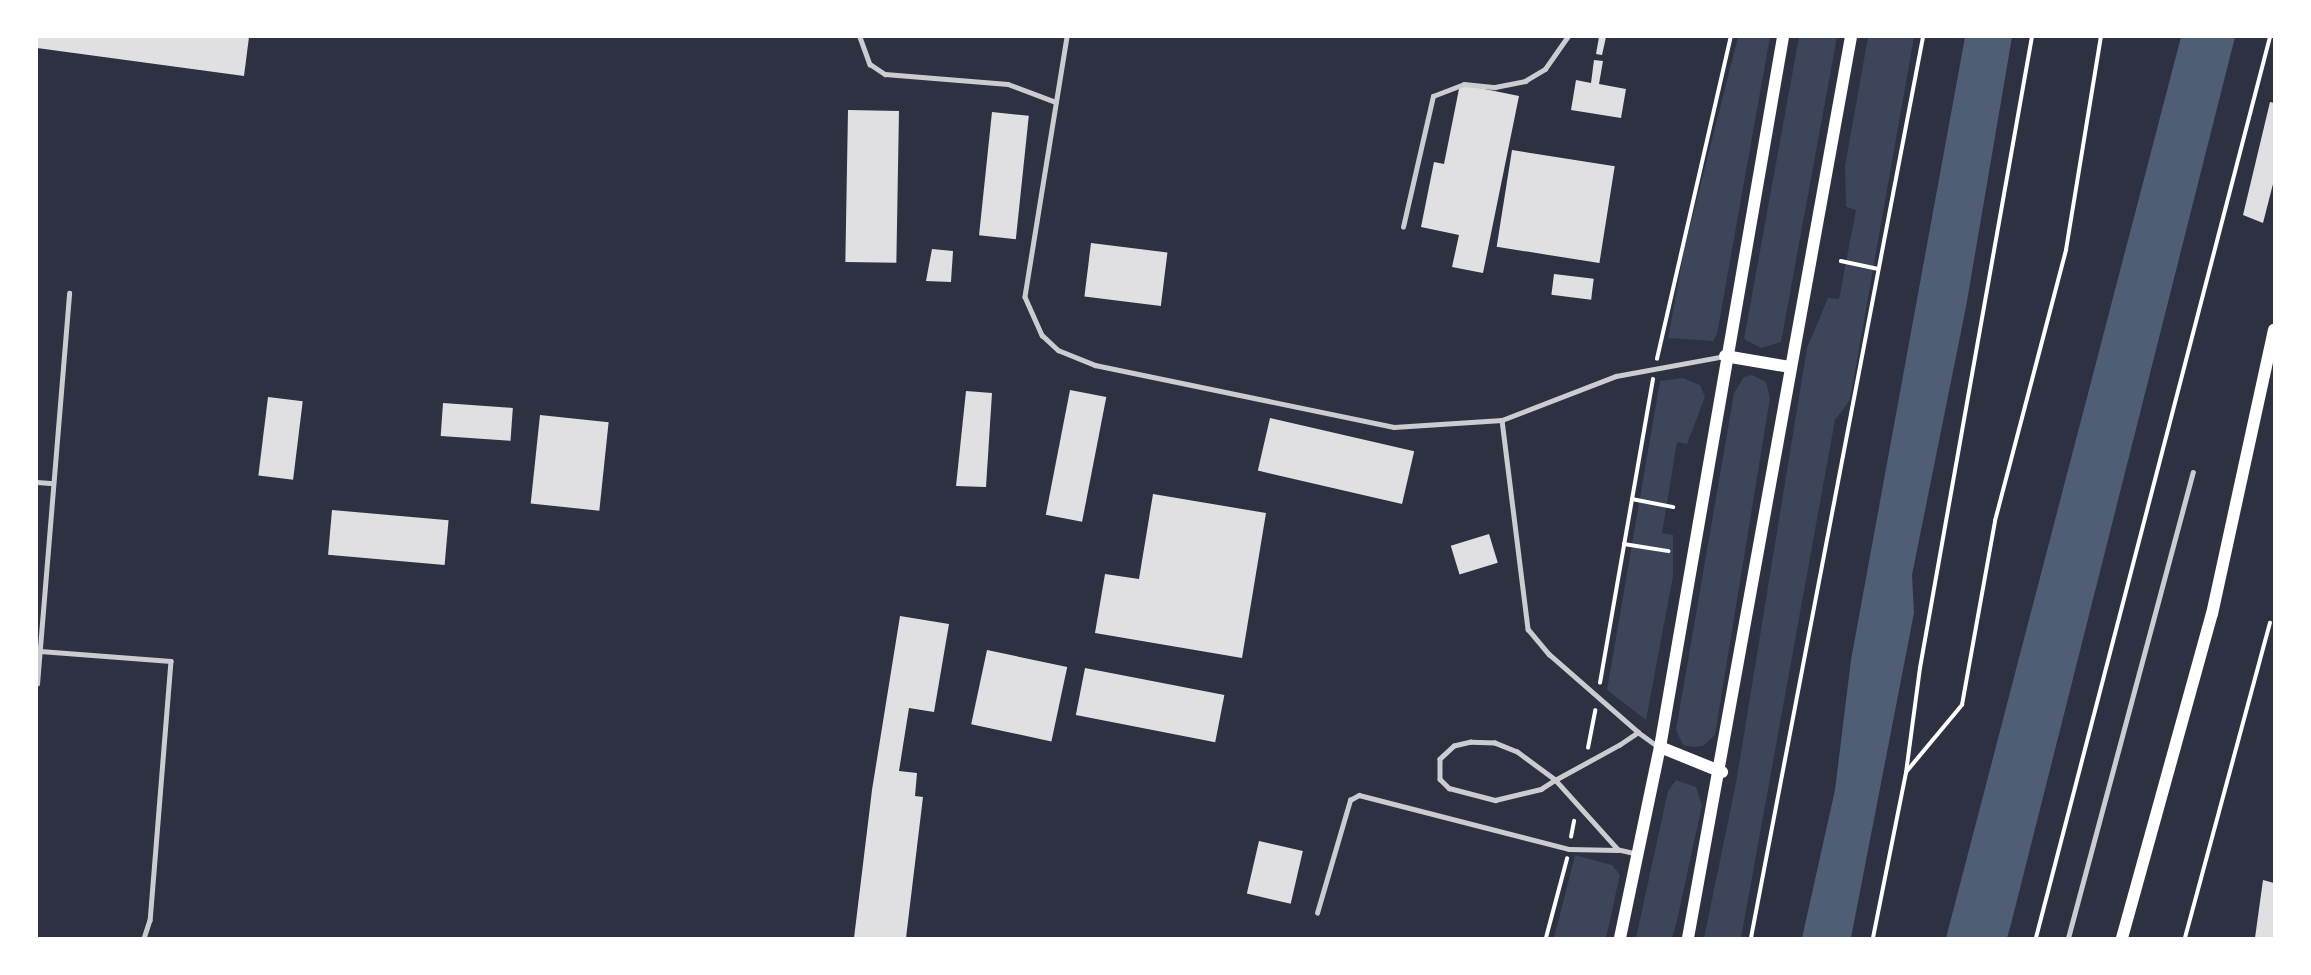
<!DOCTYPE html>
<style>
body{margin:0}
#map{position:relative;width:2311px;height:975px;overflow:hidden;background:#2d3142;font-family:"Open Sans",sans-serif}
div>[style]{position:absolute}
.green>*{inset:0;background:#3c4559}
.water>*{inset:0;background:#4f5d75}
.building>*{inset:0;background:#e0e0e3;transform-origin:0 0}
.path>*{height:3.5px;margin:-1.75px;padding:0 1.75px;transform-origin:1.75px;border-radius:1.75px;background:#fff}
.service>*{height:4.5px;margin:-2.25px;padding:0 2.25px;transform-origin:2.25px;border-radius:2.25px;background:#caccd0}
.secondary>*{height:12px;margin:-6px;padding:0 6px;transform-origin:6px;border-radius:6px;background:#fff}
span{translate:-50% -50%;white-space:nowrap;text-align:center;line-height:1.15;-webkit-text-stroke:7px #fff;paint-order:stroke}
.frame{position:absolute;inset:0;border:38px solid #fff;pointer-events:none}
</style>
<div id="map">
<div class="green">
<i style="clip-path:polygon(1738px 37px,1770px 37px,1717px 334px,1713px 341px,1668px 338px,1685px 246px)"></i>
<i style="clip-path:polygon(1799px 37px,1837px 37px,1781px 342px,1761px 348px,1744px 339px)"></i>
<i style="clip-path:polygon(1868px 37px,1914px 37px,1850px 400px,1835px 420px,1741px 938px,1704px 938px,1736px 783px,1807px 348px,1828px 298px,1839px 299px,1856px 210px,1846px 207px,1845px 166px)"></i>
<i style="clip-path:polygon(1752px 375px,1766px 382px,1770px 398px,1715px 735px,1703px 746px,1693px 747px,1683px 745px,1676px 730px,1734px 393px,1744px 377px)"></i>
<i style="clip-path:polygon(1683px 378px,1700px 385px,1705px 397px,1687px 444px,1677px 442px,1662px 533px,1673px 535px,1673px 576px,1646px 720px,1607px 690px,1660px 381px)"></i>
<i style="clip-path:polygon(1676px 780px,1696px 787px,1702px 805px,1677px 921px,1672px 938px,1636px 938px,1668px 791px)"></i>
<i style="clip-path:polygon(1575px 855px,1612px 865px,1620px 875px,1606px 938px,1554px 938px)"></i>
</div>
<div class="water">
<i style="clip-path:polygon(1965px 37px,2012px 37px,1966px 307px,1912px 575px,1914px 613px,1851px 938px,1802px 938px,1835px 790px,1851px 660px)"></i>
<i style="clip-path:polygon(2181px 37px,2235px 37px,2011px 924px,2007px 938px,1946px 938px)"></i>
</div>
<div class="building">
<i style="clip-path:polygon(37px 37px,249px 37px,244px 76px,37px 48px)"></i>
<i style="clip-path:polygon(1599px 37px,1606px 37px,1602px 55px,1596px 54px)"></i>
<i style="clip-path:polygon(1594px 60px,1603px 61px,1599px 84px,1626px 89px,1621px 118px,1571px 110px,1576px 80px,1591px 83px)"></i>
<i style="clip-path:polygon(1460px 84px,1519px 96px,1483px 273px,1452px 267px,1459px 235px,1421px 227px,1434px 162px,1444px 164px)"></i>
<i style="clip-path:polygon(2270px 102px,2274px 103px,2274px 180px,2263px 223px,2243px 215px)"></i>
<i style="left:848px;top:110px;width:51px;height:152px;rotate:1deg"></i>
<i style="left:992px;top:112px;width:37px;height:124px;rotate:6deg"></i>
<i style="left:1512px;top:150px;width:104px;height:98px;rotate:9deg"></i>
<i style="left:1091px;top:243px;width:77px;height:54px;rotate:7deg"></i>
<i style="clip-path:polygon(932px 249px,953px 251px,951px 282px,926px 281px)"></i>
<i style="left:1554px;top:274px;width:40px;height:21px;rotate:7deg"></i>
<i style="left:1070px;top:390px;width:37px;height:127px;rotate:11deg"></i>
<i style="clip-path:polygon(966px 391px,992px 393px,986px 487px,956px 486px)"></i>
<i style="left:268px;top:397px;width:35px;height:79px;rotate:7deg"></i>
<i style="left:443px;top:403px;width:70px;height:33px;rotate:4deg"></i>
<i style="left:540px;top:415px;width:69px;height:89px;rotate:6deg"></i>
<i style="left:1270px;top:418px;width:148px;height:54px;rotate:13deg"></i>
<i style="clip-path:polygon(1153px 494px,1266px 513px,1242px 658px,1095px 633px,1105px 574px,1139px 579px)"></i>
<i style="left:332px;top:510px;width:117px;height:45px;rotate:5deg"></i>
<i style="left:1489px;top:534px;width:30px;height:40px;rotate:73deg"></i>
<i style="clip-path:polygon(900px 616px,949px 624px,934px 712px,909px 708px,899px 771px,917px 773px,915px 796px,923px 797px,906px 938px,854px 938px,872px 790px)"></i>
<i style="left:987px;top:650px;width:82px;height:76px;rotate:12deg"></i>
<i style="left:1085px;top:668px;width:142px;height:48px;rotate:11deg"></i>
<i style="left:1259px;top:841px;width:45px;height:54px;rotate:13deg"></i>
<i style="clip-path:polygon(2263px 880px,2274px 883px,2274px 938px,2255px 938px)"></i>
</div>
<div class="path">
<i style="left:1841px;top:261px;width:38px;rotate:12deg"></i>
<i style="left:1657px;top:359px;width:330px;rotate:-77.1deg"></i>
<i style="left:1632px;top:499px;width:42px;rotate:11deg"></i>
<i style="left:1624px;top:544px;width:45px;rotate:9deg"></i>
<i style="left:1600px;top:683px;width:308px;rotate:-80.1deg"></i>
<i style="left:1588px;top:748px;width:38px;rotate:-79deg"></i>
<i style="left:1907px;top:771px;width:86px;rotate:-50.2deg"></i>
<i style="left:1962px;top:705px;width:187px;rotate:-79.8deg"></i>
<i style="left:1995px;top:521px;width:280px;rotate:-75.3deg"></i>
<i style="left:2066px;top:250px;width:216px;rotate:-80.7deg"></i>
<i style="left:1571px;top:837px;width:16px;rotate:-79deg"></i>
<i style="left:1546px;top:938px;width:82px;rotate:-75.1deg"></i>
<i style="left:1751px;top:938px;width:917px;rotate:-79.19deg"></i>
<i style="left:1873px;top:938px;width:168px;rotate:-78.7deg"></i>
<i style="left:1906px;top:773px;width:106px;rotate:-82.4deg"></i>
<i style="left:1920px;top:668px;width:641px;rotate:-79.94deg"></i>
<i style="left:2036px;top:938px;width:931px;rotate:-75.44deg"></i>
<i style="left:2185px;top:938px;width:326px;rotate:-74.9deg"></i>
</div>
<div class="service">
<i style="left:860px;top:37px;width:29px;rotate:70deg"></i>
<i style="left:870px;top:64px;width:18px;rotate:34deg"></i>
<i style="left:885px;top:74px;width:123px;rotate:4.6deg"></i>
<i style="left:1008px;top:84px;width:51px;rotate:20.6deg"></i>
<i style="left:1067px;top:37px;width:263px;rotate:99.2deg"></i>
<i style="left:1025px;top:297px;width:42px;rotate:65.9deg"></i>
<i style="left:1042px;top:335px;width:22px;rotate:43deg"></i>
<i style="left:1058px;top:350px;width:40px;rotate:22deg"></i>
<i style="left:1095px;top:365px;width:305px;rotate:11.7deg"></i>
<i style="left:1394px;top:427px;width:108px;rotate:-3.7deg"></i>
<i style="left:1502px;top:420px;width:211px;rotate:82.9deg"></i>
<i style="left:1528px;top:629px;width:33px;rotate:50deg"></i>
<i style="left:1549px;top:654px;width:118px;rotate:41.2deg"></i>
<i style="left:1403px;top:227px;width:134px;rotate:-77.1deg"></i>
<i style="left:1433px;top:96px;width:33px;rotate:-21deg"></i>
<i style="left:1464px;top:84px;width:31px;rotate:6deg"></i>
<i style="left:1495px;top:87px;width:31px;rotate:-11deg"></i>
<i style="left:1525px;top:81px;width:23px;rotate:-31deg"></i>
<i style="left:1545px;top:69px;width:39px;rotate:-55deg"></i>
<i style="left:1502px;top:420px;width:122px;rotate:-21.1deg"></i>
<i style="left:1616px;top:376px;width:111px;rotate:-10.4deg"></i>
<i style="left:37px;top:482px;width:16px;rotate:4deg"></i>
<i style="left:40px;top:651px;width:131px;rotate:4.4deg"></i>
<i style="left:171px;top:661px;width:260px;rotate:94.6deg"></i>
<i style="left:150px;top:920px;width:19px;rotate:108deg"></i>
<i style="left:37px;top:684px;width:392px;rotate:-85.3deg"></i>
<i style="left:1636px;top:854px;width:18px;rotate:-167deg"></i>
<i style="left:1618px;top:850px;width:94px;rotate:-132deg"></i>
<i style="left:1555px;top:780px;width:47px;rotate:-143.6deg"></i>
<i style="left:1517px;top:752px;width:24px;rotate:-158deg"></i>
<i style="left:1495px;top:743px;width:24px;rotate:-178deg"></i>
<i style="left:1471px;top:742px;width:17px;rotate:167deg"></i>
<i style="left:1454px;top:746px;width:19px;rotate:137deg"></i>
<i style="left:1440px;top:759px;width:20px;rotate:90deg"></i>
<i style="left:1440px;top:779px;width:13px;rotate:45deg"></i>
<i style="left:1449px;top:788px;width:48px;rotate:14.6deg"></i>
<i style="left:1495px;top:800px;width:47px;rotate:-13.4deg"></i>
<i style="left:1541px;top:789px;width:17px;rotate:-33deg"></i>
<i style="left:1555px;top:780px;width:73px;rotate:-28.7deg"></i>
<i style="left:1619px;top:745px;width:23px;rotate:-34deg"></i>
<i style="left:1638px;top:732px;width:26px;rotate:36deg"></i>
<i style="left:1317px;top:913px;width:118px;rotate:-73.7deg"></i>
<i style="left:1350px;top:800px;width:10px;rotate:-29deg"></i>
<i style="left:1359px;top:795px;width:217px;rotate:14.4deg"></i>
<i style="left:1569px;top:849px;width:49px;rotate:1.2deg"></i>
<i style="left:2068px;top:938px;width:482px;rotate:-75deg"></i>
</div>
<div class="secondary">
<i style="left:1725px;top:356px;width:66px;rotate:9.6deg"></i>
<i style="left:1660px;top:747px;width:67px;rotate:22deg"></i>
<i style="left:1620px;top:938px;width:195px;rotate:-78.2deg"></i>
<i style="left:1660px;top:747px;width:721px;rotate:-80.17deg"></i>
<i style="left:1688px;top:938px;width:916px;rotate:-79.75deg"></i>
<i style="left:2122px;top:938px;width:336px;rotate:-74.5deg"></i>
<i style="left:2212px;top:614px;width:291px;rotate:-77.7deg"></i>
</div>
<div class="frame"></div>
</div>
